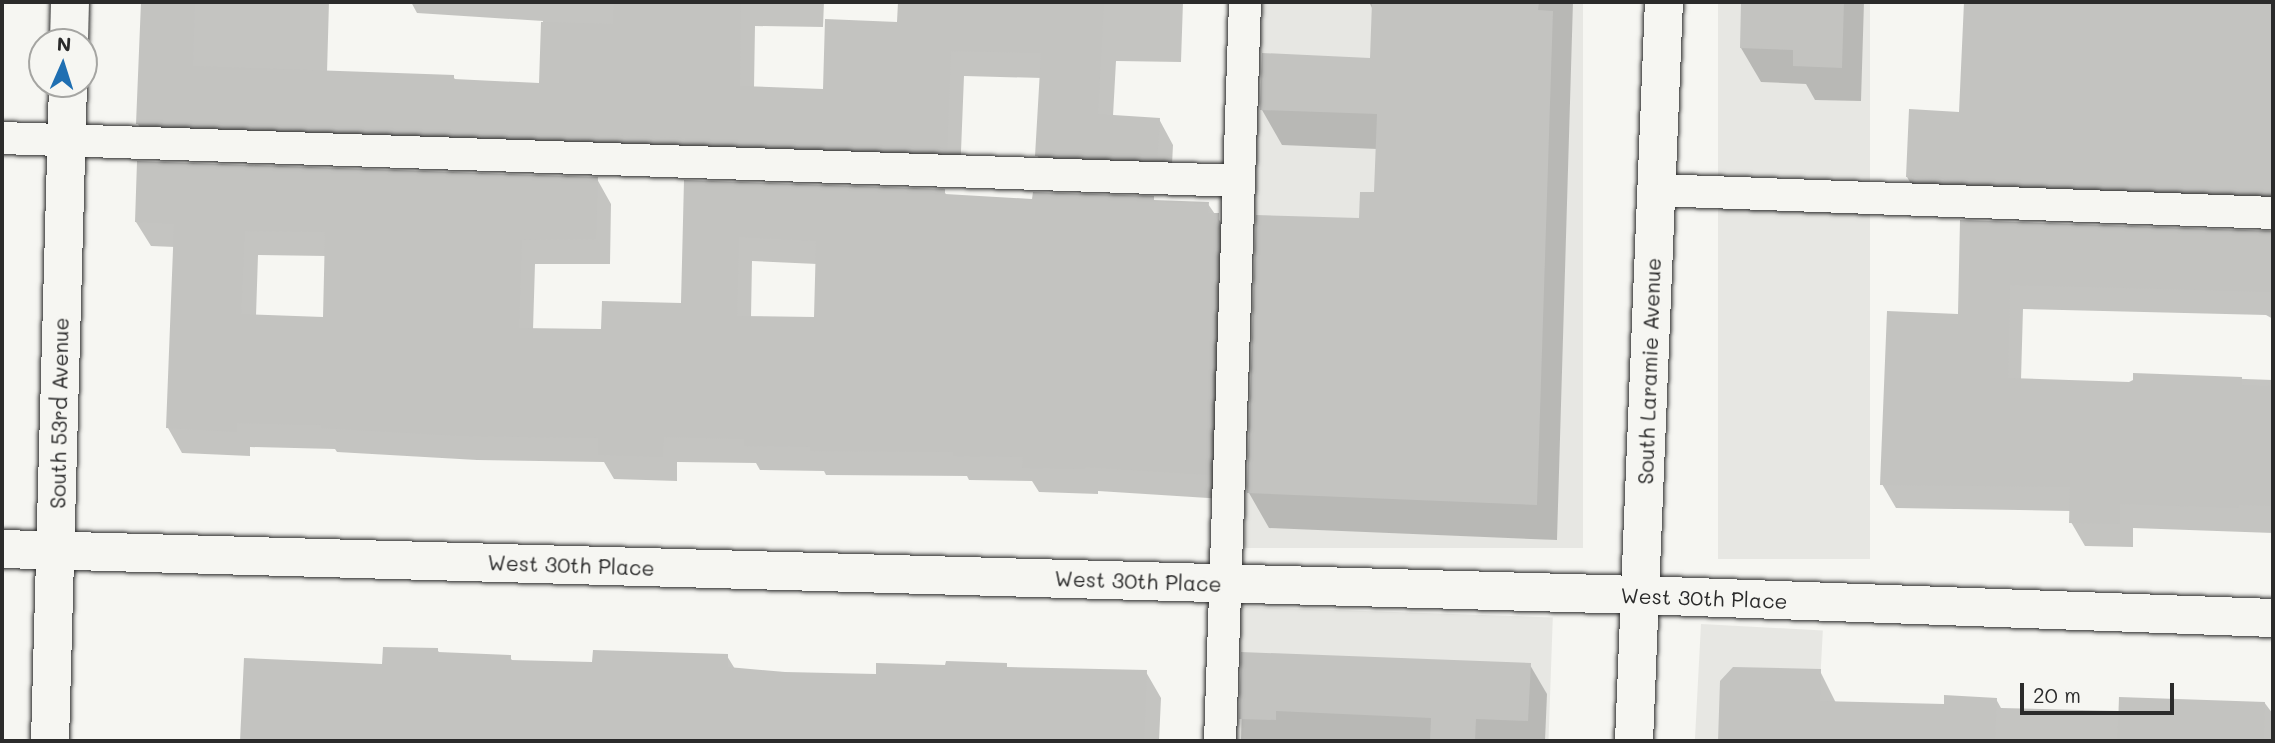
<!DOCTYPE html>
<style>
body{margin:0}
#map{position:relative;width:2275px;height:743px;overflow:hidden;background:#f6f6f2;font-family:Mali,sans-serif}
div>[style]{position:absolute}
.built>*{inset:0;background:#e7e7e3;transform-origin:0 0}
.shadow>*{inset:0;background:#0003}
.building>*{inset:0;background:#c3c3c0;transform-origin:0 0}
.roads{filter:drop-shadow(0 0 2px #2b2b2b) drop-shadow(0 0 2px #2b2b2b)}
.lane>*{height:32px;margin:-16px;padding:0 16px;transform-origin:16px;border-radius:16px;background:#f6f6f2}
.street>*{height:38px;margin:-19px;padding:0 19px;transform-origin:19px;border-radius:19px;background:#f6f6f2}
.secondary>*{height:38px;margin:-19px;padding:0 19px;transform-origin:19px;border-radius:19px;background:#f6f6f2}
span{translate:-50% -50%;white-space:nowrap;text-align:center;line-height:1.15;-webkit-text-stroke:5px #f6f6f2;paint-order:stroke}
.street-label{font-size:21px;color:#2b2b2b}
.frame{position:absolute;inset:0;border:4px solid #2b2b2b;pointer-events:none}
.north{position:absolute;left:28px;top:28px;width:70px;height:70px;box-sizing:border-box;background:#f6f6f2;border:2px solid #a5a5a2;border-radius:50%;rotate:3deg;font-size:19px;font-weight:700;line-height:28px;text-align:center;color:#2b2b2b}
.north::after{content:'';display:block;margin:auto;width:24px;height:32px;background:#1f6fb2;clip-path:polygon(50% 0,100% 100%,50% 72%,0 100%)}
.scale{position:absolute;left:2020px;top:683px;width:154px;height:32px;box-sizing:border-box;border:4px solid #2b2b2b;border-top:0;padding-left:9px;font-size:21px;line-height:24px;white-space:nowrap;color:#2b2b2b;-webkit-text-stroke:5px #f6f6f2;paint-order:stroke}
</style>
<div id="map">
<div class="built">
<i style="left:1245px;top:2px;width:338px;height:546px"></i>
<i style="left:1718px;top:2px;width:152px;height:557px"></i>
<i style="left:1223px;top:606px;width:330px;height:135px;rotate:2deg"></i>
<i style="left:1701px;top:624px;width:122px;height:117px;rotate:3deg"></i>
</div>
<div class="shadow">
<i style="clip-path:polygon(142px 2px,329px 2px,327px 73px,453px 76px,456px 81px,540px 84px,543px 21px,417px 13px,411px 2px,824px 2px,823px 27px,755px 26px,754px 88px,825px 91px,899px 24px,900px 2px,1183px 2px,1181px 62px,1116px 61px,1113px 116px,1159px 119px,1173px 145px,1171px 185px,1051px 181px,1037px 155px,1042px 78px,964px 76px,960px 177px,152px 149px,138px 124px)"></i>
<i style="clip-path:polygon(1369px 2px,1573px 2px,1557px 540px,1269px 528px,1249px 493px,1360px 220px,1376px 194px,1377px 149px,1282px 145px,1262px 110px,1372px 59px,1373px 10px)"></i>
<i style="clip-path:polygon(1743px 2px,1864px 2px,1861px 101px,1815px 100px,1806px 84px,1761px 82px,1741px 48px)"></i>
<i style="clip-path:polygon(1966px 2px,2273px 2px,2273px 218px,1921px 201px,1907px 177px,1961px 113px)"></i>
<i style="clip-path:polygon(evenodd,597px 179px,611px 204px,610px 264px,535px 264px,533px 330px,603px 331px,682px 305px,686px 182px,944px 191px,947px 196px,1034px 200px,1153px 198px,1155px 202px,1208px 204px,1233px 240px,1224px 499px,1098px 491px,1098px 494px,1039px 492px,1032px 481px,969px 480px,967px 476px,826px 475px,824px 471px,760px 470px,756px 463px,677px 462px,677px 481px,614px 479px,604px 462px,477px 460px,337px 452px,335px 449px,250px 447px,250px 456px,182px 453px,168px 428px,175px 247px,151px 246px,136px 222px,597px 179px,258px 255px,326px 256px,325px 319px,256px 316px,258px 255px,597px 179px,752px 261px,817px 264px,816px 319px,751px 318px,752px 261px)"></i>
<i style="clip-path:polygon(1962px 222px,2273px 233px,2273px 319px,2266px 315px,2023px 309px,2021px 380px,2129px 384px,2134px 381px,2135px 375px,2273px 380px,2273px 533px,2133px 528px,2133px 547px,2085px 546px,2071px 522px,2071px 511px,1896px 508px,1882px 484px,1959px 316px)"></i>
<i style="clip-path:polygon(437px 649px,440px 654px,510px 657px,513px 662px,594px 664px,727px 656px,735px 669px,785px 673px,877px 675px,947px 666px,1006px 665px,1008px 669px,1146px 672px,1161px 698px,1159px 741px,242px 741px,245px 660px,384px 665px)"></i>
<i style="clip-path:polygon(1243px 654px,1530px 665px,1547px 694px,1545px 741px,1241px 741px)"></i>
<i style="clip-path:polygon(1820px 671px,1836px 703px,1945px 706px,1996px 699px,2001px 708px,2121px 711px,2264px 702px,2273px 714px,2273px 741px,1719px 741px,1722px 681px)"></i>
</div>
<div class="building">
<i style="clip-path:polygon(141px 2px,195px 2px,193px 66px,454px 75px,454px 79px,539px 83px,541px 22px,613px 24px,614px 2px,741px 2px,740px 86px,823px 89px,825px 19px,897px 22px,898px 2px,1104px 2px,1098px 114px,1160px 118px,1157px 160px,1035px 156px,1041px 53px,951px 51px,947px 152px,685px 143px,685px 138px,599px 135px,599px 140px,136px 124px)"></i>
<i style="clip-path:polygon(1372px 2px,1539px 2px,1538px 10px,1553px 11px,1537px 505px,1247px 493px,1256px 215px,1359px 218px,1360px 192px,1374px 192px,1377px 114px,1260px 110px,1262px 53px,1370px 58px)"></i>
<i style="clip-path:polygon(1741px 2px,1844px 2px,1842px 68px,1793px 66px,1793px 50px,1740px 48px)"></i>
<i style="clip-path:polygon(1964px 2px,2273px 2px,2273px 195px,1961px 183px,1961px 180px,1906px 177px,1909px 109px,1959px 112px)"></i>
<i style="clip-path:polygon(evenodd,137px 161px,598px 177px,596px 239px,522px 240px,519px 328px,601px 329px,602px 301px,681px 303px,684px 180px,945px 189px,945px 194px,1032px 199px,1033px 192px,1154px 196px,1154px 200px,1209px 202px,1208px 213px,1219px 213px,1211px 475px,1085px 467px,1085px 469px,1022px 468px,1023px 457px,953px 456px,953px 452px,810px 451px,810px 447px,744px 446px,744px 439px,664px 437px,663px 457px,598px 455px,598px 438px,461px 436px,321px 428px,321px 425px,237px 423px,237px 432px,166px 428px,174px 224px,135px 222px,137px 161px,245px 231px,325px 232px,323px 317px,241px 314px,245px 231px,137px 161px,739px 237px,816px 241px,814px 317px,737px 316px,739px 237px)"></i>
<i style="clip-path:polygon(1960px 220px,2273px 231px,2273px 292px,2010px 285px,2008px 378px,2129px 382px,2133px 380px,2133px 373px,2242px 377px,2242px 385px,2273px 386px,2273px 506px,2239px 505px,2239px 508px,2120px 504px,2120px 524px,2069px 523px,2070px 487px,1880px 485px,1887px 311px,1958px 314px)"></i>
<i style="clip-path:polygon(383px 647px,438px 648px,438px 652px,511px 655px,511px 660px,592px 662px,593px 650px,728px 654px,728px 667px,785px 672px,876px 674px,876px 663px,945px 665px,946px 661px,1007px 663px,1007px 667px,1147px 670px,1144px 741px,240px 741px,244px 658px,382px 664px)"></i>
<i style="clip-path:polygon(1241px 652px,1531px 663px,1528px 721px,1476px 719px,1475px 741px,1430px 741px,1431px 718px,1276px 711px,1276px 720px,1239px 719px)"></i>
<i style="clip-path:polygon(1733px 667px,1821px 669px,1820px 701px,1944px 704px,1944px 695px,1997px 698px,1995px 741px,1718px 741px,1720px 681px)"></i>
<i style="left:2119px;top:697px;width:146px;height:44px;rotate:2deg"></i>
</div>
<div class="roads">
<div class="lane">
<i style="left:2px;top:138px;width:1238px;rotate:1.99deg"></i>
<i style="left:1656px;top:190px;width:617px;rotate:2.13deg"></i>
<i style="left:1220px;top:741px;width:739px;rotate:-88.06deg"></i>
</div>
<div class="street">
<i style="left:69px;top:42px;width:40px;rotate:-88.6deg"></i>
<i style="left:2px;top:549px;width:1639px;rotate:1.61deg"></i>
<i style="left:1640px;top:595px;width:633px;rotate:2.08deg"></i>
<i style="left:50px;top:741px;width:657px;rotate:-88.43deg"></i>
</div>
<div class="secondary">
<i style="left:1634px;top:741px;width:740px;rotate:-87.68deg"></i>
</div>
</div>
<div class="street-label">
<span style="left:1649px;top:371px;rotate:-88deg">South Laramie Avenue</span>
<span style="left:59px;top:413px;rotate:-89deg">South 53rd Avenue</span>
<span style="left:571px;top:565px;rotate:2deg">West 30th Place</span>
<span style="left:1138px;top:581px;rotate:2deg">West 30th Place</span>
<span style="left:1704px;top:598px;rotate:2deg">West 30th Place</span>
</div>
<div class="frame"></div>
<div class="north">N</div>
<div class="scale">20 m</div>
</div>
